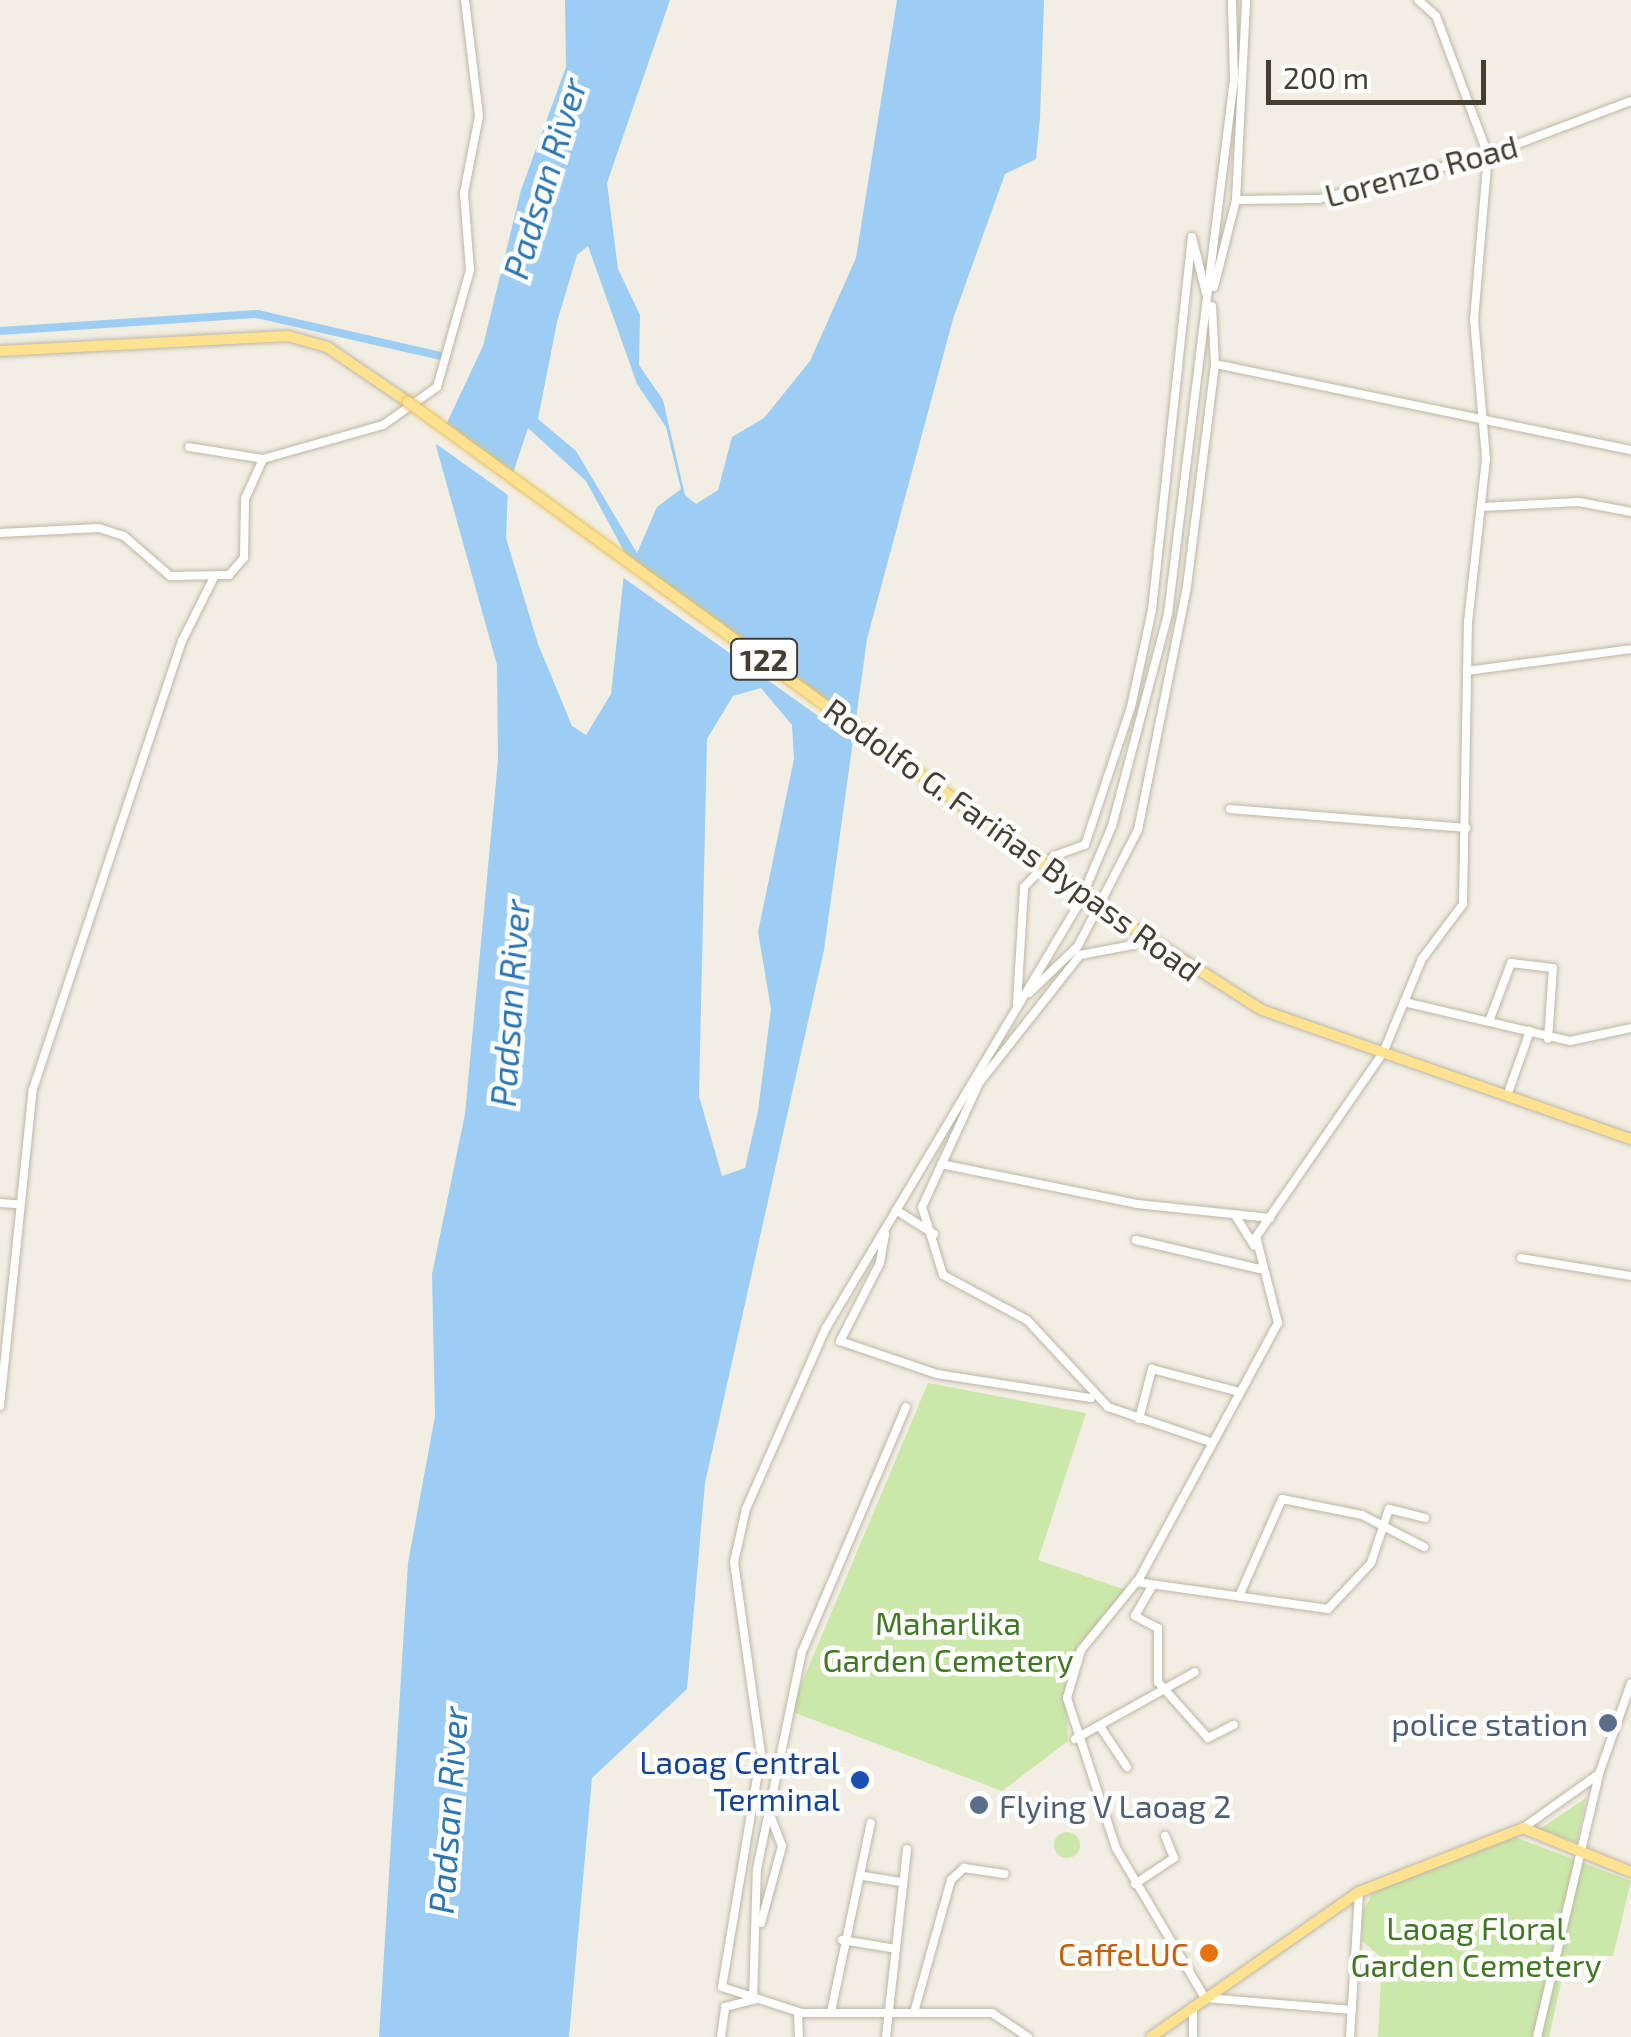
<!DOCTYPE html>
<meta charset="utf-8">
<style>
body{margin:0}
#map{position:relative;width:1631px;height:2037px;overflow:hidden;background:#f2eee3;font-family:"Exo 2",sans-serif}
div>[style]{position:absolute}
.green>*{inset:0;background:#cbe8aa}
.round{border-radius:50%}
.water>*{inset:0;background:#9dcdf2}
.pier>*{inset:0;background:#f2eee3}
.canal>*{height:8px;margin:-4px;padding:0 4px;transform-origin:4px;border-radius:4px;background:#9dcdf2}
.roads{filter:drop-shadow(0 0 2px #beb6a6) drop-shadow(0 0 2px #beb6a6)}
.minor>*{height:8px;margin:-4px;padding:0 4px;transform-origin:4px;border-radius:4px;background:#fff}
.major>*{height:10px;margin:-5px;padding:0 5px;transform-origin:5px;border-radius:5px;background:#ffe28f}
.bridges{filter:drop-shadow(0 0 2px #e6c05d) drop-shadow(0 0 2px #e6c05d)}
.major-bridge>*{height:10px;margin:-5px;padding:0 5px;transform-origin:5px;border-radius:5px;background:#ffe28f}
.dots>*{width:28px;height:28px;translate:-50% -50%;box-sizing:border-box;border:5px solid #fff;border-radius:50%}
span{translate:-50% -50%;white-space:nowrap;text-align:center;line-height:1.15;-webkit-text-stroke:9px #fff;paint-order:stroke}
.shield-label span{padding:2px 8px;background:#fff;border:2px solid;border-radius:8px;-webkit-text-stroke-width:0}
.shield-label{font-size:30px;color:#443e33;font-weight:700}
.street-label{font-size:32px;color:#443e33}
.park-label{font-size:32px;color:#427726}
.service-label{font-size:32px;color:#4e5e75}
.right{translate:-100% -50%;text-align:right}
.left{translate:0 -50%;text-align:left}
.transit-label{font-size:32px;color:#164399}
.food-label{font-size:32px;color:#c56008}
.water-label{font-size:35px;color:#2a75b2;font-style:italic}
.scale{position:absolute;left:1266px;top:60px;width:220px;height:45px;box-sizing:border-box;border:5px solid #443e33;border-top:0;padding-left:12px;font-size:30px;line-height:35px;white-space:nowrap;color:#443e33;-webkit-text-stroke:8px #fff;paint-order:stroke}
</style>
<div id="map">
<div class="green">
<i style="clip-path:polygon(928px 1383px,1086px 1413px,1038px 1560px,1126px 1590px,1065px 1668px,1068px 1741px,1002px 1791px,790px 1711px)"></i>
<i style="clip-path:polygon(1586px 1798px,1577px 1842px,1538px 1830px)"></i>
<i class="round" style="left:1054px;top:1832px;width:26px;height:26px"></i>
<i style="clip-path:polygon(1515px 1837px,1631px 1881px,1613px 1956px,1567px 1955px,1549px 2037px,1378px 2037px,1382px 1958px,1362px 1941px,1361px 1916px,1373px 1892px)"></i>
</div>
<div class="water">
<i style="clip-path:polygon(evenodd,565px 0,670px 0,607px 183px,618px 269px,640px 315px,639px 365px,663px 400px,685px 495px,696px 504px,718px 490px,732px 437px,764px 418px,810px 361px,856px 258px,897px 0,1044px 0,1040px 118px,1036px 159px,1005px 174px,953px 319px,867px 639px,824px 950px,705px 1483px,687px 1689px,592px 1778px,569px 2037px,379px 2037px,408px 1563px,435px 1416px,432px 1274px,465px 1114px,498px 760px,497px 665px,436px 446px,483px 346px,521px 190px,566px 67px,565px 0,588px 246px,637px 384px,666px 427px,681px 489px,657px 507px,637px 553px,576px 451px,538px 419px,557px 322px,577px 255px,588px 246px,565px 0,528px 428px,586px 481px,626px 555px,611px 694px,586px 735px,572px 726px,538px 644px,506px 538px,508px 488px,528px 428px,565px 0,761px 688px,792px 725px,794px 759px,758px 932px,771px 1009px,758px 1111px,745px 1168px,722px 1176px,699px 1096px,707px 739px,733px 696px,761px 688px)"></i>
</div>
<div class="pier">
<i style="clip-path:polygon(440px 419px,516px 474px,512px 498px,432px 441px)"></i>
<i style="clip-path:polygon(619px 549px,861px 725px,859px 745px,621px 576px)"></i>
</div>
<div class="canal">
<i style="left:0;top:331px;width:258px;rotate:-3.8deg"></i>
<i style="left:257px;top:314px;width:189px;rotate:12.9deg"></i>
</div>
<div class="roads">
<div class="minor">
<i style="left:1236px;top:200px;width:200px;rotate:-87.1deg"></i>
<i style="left:1214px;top:287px;width:90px;rotate:-75.8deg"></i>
<i style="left:1236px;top:200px;width:83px;rotate:-0.7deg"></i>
<i style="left:1319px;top:199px;width:175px;rotate:-14.6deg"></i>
<i style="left:1488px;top:155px;width:153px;rotate:-20.7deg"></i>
<i style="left:1215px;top:364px;width:425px;rotate:11.7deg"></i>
<i style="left:189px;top:447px;width:75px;rotate:9.2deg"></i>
<i style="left:1482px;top:507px;width:97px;rotate:-3deg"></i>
<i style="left:1579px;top:502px;width:53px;rotate:10.9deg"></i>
<i style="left:0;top:533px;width:99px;rotate:-2.9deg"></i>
<i style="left:99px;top:528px;width:26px;rotate:18deg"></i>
<i style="left:124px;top:536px;width:61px;rotate:41deg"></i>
<i style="left:170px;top:576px;width:59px;rotate:-1deg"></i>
<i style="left:229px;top:575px;width:23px;rotate:-49deg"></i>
<i style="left:244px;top:558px;width:59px;rotate:-89deg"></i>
<i style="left:245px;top:499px;width:44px;rotate:-65.8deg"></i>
<i style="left:263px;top:459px;width:125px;rotate:-15.8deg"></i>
<i style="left:383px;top:425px;width:66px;rotate:-35.1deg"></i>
<i style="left:437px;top:387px;width:122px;rotate:-74.2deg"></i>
<i style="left:470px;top:270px;width:77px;rotate:-94.5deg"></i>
<i style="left:464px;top:193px;width:78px;rotate:-79deg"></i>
<i style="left:479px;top:116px;width:117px;rotate:-96.9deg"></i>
<i style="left:1467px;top:671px;width:165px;rotate:-7.6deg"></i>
<i style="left:1230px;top:809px;width:237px;rotate:4.6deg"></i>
<i style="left:1080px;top:955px;width:163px;rotate:128.3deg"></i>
<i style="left:979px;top:1083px;width:136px;rotate:114.7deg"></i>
<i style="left:922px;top:1207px;width:71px;rotate:72.8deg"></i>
<i style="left:943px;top:1275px;width:95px;rotate:28.2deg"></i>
<i style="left:1027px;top:1320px;width:119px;rotate:47deg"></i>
<i style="left:1108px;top:1407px;width:109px;rotate:18.8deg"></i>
<i style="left:1080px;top:955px;width:70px;rotate:-10.7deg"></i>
<i style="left:1029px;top:993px;width:68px;rotate:-43.8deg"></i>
<i style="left:1078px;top:946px;width:131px;rotate:-62.7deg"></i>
<i style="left:1138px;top:830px;width:249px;rotate:-78.6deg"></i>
<i style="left:1187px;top:586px;width:224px;rotate:-82.8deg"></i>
<i style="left:1215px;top:364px;width:58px;rotate:-93deg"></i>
<i style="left:1404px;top:1002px;width:171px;rotate:13.2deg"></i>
<i style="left:1570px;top:1041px;width:62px;rotate:-12deg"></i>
<i style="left:1017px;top:1003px;width:116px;rotate:-86.5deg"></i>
<i style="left:1024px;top:887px;width:43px;rotate:-45.9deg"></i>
<i style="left:1054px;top:856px;width:33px;rotate:-20deg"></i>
<i style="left:1085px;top:845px;width:145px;rotate:-71.6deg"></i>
<i style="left:1131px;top:707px;width:99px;rotate:-77.8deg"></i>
<i style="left:1152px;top:610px;width:375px;rotate:-83.9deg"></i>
<i style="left:1192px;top:237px;width:58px;rotate:76deg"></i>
<i style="left:1490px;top:1019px;width:60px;rotate:-69.4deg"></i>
<i style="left:1511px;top:963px;width:42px;rotate:6.8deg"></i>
<i style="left:1553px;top:968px;width:71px;rotate:94deg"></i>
<i style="left:1507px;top:1096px;width:69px;rotate:-70.5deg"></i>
<i style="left:941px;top:1164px;width:200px;rotate:11.5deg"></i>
<i style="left:1137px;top:1204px;width:134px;rotate:6deg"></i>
<i style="left:0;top:1203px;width:16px;rotate:4deg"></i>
<i style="left:896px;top:1210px;width:45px;rotate:32.3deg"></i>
<i style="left:1235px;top:1215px;width:36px;rotate:58deg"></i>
<i style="left:885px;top:1234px;width:29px;rotate:100deg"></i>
<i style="left:880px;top:1263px;width:88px;rotate:117.1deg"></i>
<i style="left:840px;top:1341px;width:102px;rotate:18.8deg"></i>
<i style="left:937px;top:1374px;width:156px;rotate:8.9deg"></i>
<i style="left:1136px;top:1240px;width:127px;rotate:13.2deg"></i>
<i style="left:1521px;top:1258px;width:111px;rotate:9.3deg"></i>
<i style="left:0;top:1406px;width:319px;rotate:-84.1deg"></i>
<i style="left:33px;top:1089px;width:472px;rotate:-71.6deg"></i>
<i style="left:182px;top:641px;width:69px;rotate:-63.4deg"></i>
<i style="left:1139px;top:1419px;width:52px;rotate:-75.4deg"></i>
<i style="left:1152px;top:1369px;width:90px;rotate:14.8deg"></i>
<i style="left:1136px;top:1582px;width:194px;rotate:8deg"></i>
<i style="left:1328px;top:1609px;width:63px;rotate:-46.9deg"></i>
<i style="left:1371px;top:1563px;width:57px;rotate:-71.6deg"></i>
<i style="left:1389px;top:1509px;width:37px;rotate:14deg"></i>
<i style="left:1151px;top:1588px;width:32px;rotate:120deg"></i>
<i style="left:1135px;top:1616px;width:26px;rotate:28deg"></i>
<i style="left:1158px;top:1628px;width:54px;rotate:90deg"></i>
<i style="left:1158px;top:1682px;width:75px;rotate:48.2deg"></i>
<i style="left:1208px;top:1738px;width:29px;rotate:-27deg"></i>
<i style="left:1240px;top:1594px;width:104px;rotate:-66.1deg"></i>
<i style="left:1282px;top:1499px;width:82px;rotate:11.3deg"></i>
<i style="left:1362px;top:1515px;width:70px;rotate:27.3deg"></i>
<i style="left:1101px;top:1728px;width:47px;rotate:56.3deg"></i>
<i style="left:1075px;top:1739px;width:137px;rotate:-29.2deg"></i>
<i style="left:1523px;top:1828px;width:93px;rotate:-35.4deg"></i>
<i style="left:1599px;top:1774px;width:96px;rotate:-70.6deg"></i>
<i style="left:863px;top:1876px;width:37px;rotate:9deg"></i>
<i style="left:1135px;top:1884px;width:47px;rotate:-33.7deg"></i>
<i style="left:1174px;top:1858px;width:24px;rotate:-112deg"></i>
<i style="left:761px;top:1923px;width:80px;rotate:-74.7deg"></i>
<i style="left:782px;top:1846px;width:30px;rotate:-111deg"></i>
<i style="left:842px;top:1940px;width:50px;rotate:9.3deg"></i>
<i style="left:915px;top:2009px;width:134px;rotate:-74.4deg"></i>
<i style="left:951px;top:1880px;width:18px;rotate:-43deg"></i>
<i style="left:964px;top:1868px;width:41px;rotate:8.3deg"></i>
<i style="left:1352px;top:2010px;width:147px;rotate:-175.3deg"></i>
<i style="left:1205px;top:1998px;width:174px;rotate:-120.7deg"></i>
<i style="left:1116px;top:1848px;width:158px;rotate:-108.1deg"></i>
<i style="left:1067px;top:1698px;width:50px;rotate:-73.7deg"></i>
<i style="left:1081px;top:1650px;width:92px;rotate:-50.8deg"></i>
<i style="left:1139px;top:1579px;width:291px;rotate:-61.5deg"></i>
<i style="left:1278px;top:1323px;width:89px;rotate:-104.3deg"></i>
<i style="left:1256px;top:1237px;width:224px;rotate:-55.4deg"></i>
<i style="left:1383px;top:1053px;width:102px;rotate:-67.5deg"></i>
<i style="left:1422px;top:959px;width:69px;rotate:-53.3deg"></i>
<i style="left:1463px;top:904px;width:282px;rotate:-89deg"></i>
<i style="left:1468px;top:622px;width:164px;rotate:-83.7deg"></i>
<i style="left:1486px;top:459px;width:140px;rotate:-94.9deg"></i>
<i style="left:1474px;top:320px;width:166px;rotate:-85.2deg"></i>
<i style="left:1488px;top:155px;width:148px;rotate:-110.5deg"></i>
<i style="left:1436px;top:16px;width:24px;rotate:-138deg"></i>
<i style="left:798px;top:2012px;width:25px;rotate:88deg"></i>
<i style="left:831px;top:2012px;width:193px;rotate:-78.1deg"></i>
<i style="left:721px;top:2037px;width:30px;rotate:-82deg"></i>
<i style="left:725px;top:2007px;width:29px;rotate:-14deg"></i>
<i style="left:753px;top:2000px;width:131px;rotate:-88.3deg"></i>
<i style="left:757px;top:1869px;width:222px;rotate:-78.3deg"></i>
<i style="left:802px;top:1652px;width:266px;rotate:-67deg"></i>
<i style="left:886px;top:2037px;width:189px;rotate:-83.6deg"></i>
<i style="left:1028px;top:2037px;width:43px;rotate:-146.3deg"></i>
<i style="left:992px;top:2013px;width:190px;rotate:180deg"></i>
<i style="left:802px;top:2013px;width:84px;rotate:-162deg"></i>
<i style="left:722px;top:1987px;width:236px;rotate:-80.5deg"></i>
<i style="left:761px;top:1754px;width:194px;rotate:-98deg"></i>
<i style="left:734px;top:1562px;width:54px;rotate:-77.2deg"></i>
<i style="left:746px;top:1509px;width:198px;rotate:-66.2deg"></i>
<i style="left:826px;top:1328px;width:492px;rotate:-59.2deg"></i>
<i style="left:1078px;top:906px;width:87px;rotate:-67deg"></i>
<i style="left:1112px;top:826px;width:219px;rotate:-75.2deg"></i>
<i style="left:1168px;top:614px;width:539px;rotate:-82.97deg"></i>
<i style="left:1234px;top:79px;width:79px;rotate:-91.5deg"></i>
<i style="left:1193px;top:2037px;width:30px;rotate:-90deg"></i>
<i style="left:1350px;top:2037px;width:145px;rotate:-86.4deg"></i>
<i style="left:1537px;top:2037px;width:270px;rotate:-76.7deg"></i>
</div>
<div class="major">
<i style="left:0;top:351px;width:288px;rotate:-3deg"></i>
<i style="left:288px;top:336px;width:41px;rotate:15.8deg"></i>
<i style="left:327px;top:347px;width:98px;rotate:34.2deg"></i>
<i style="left:1119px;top:919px;width:169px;rotate:32.5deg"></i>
<i style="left:1262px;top:1010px;width:391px;rotate:19.3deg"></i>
<i style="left:1151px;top:2037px;width:254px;rotate:-34.9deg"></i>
<i style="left:1359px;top:1892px;width:176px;rotate:-21.3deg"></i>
<i style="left:1523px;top:1828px;width:117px;rotate:22.2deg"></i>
</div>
</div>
<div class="bridges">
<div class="major-bridge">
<i style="left:408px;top:402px;width:879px;rotate:36.02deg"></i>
</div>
</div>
<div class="dots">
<i style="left:1608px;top:1723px;background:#5c6f8a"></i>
<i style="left:860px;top:1780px;background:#1a4fb4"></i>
<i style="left:979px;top:1805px;background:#5c6f8a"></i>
<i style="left:1209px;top:1953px;background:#e8710a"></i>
</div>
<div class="shield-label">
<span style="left:764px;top:659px">122</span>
</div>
<div class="street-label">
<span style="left:1421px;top:170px;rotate:-15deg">Lorenzo Road</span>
<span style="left:1013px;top:839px;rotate:36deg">Rodolfo G. Fariñas Bypass Road</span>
</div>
<div class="park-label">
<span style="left:948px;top:1641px">Maharlika<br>Garden Cemetery</span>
<span style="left:1476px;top:1946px">Laoag Floral<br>Garden Cemetery</span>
</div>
<div class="service-label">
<span class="right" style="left:1588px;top:1723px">police station</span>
<span class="left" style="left:999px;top:1805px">Flying V Laoag 2</span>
</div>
<div class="transit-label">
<span class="right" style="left:840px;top:1780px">Laoag Central<br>Terminal</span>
</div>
<div class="food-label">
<span class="right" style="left:1189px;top:1953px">CaffeLUC</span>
</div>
<div class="water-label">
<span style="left:544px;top:178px;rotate:-73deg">Padsan River</span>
<span style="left:509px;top:1003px;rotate:-86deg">Padsan River</span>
<span style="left:447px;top:1810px;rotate:-86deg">Padsan River</span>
</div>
<div class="scale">200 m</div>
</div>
